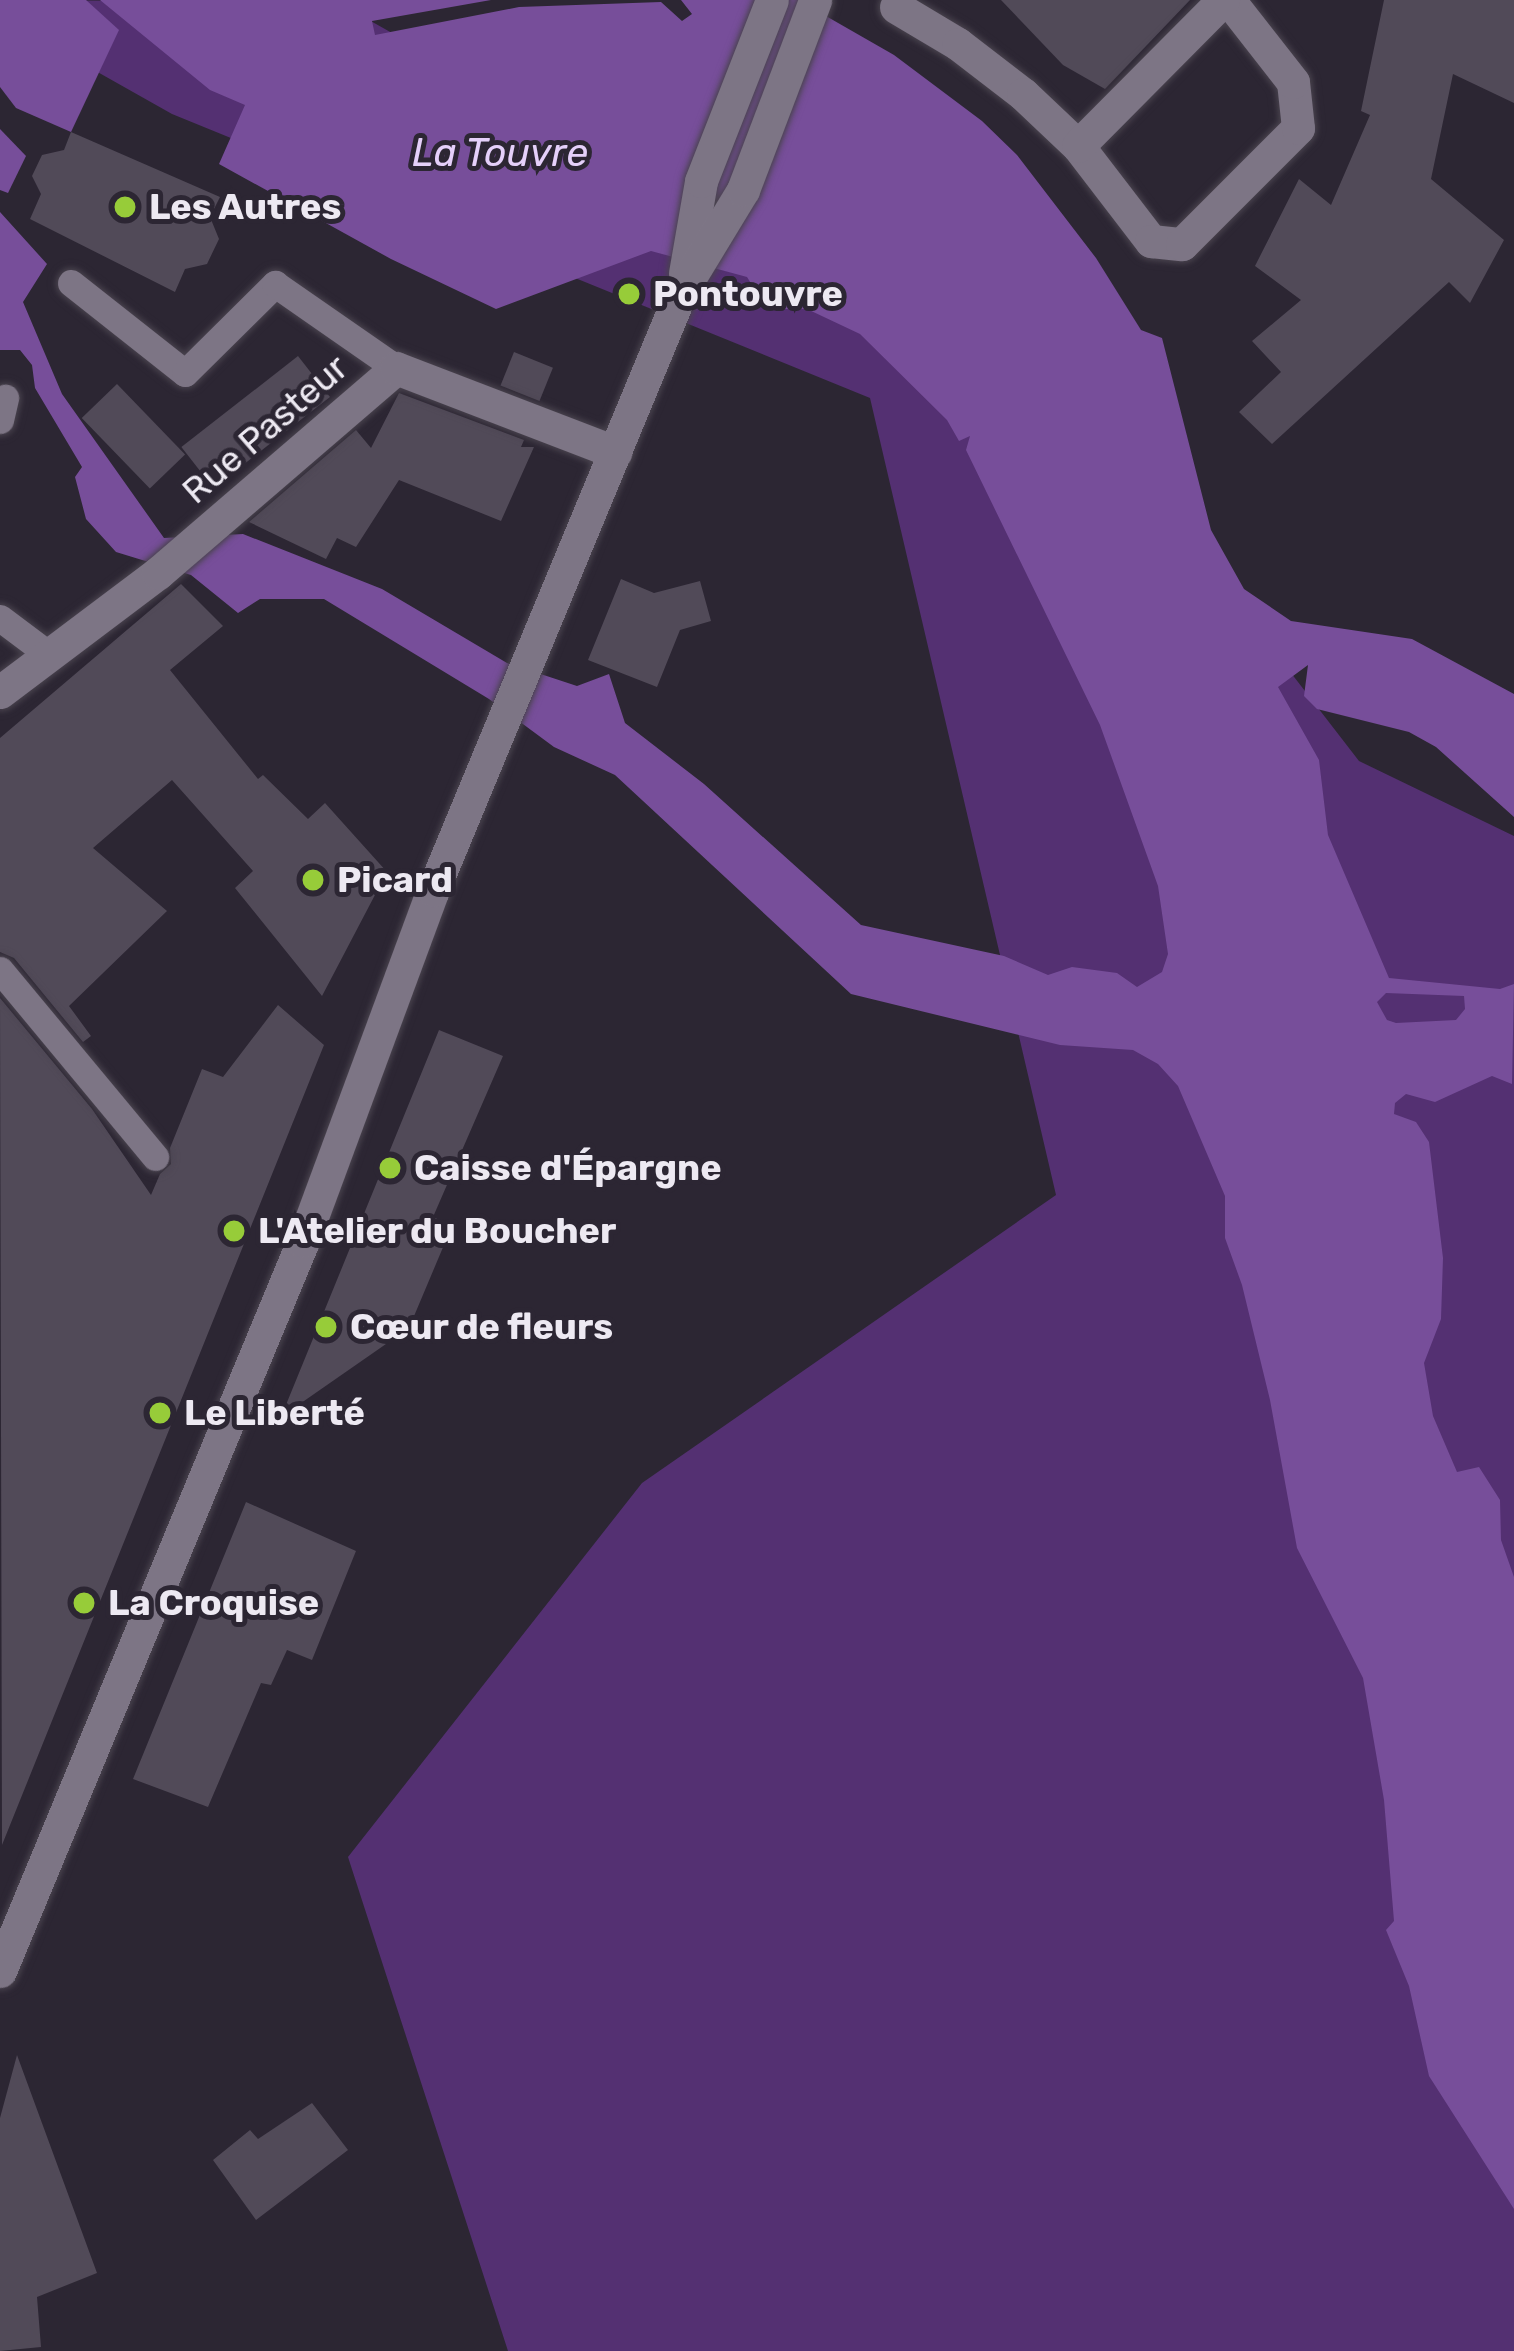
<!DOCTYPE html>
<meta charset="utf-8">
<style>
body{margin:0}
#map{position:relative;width:1514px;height:2351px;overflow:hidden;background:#2c2633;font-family:Rubik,sans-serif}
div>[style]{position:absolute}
.green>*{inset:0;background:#543072}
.water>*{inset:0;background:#774e9a}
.building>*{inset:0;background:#514a58;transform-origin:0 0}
.roads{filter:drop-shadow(0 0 3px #49434e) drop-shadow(0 0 3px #49434e)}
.service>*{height:27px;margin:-13.5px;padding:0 13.5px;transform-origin:13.5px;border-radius:13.5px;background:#7d7585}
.minor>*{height:33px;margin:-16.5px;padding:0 16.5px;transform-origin:16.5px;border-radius:16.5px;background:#7d7585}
.tertiary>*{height:33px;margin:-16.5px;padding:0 16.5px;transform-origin:16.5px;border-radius:16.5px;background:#7d7585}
.secondary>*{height:33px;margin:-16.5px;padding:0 16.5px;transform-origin:16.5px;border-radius:16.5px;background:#7d7585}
.dots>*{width:33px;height:33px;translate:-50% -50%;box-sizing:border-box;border:6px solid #2c2633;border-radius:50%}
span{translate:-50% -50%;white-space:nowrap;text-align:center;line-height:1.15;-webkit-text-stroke:10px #2c2633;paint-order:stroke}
.poi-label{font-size:36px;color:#ede9f2;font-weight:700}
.left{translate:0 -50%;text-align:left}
.street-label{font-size:36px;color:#ede9f2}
.water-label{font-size:39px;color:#e5d0fa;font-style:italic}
</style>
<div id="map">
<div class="green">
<i style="clip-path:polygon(0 0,337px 2px,1109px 437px,1359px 761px,1514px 836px,1514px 2351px,508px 2351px,348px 1857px,642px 1483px,1056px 1195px,870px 398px,172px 114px,0 17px)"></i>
</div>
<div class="water">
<i style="clip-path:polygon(0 0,86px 0,119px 30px,71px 132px,16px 108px,0 87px)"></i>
<i style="clip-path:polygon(evenodd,100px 0,491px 0,372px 21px,375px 35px,519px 7px,661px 2px,682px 21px,692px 14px,681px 0,798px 0,894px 55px,982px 121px,1017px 155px,1096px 258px,1141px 330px,1162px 338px,1211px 530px,1244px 589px,1291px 621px,1412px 639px,1514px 694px,1514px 817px,1436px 747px,1409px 732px,1317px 709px,1304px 696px,1308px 665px,1278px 687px,1319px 760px,1328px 835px,1389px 978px,1500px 989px,1514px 984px,1512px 1084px,1492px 1076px,1435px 1102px,1406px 1094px,1395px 1103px,1394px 1114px,1416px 1122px,1429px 1142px,1443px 1258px,1441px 1319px,1424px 1363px,1433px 1416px,1457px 1472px,1479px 1467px,1500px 1500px,1501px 1540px,1514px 1577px,1514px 2209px,1429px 2076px,1409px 1986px,1386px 1930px,1394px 1921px,1384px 1800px,1363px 1678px,1297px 1548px,1270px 1400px,1242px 1285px,1225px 1238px,1225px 1196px,1178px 1086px,1158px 1064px,1133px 1050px,1060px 1045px,851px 994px,615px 775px,554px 747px,489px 699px,324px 599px,260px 599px,238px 613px,191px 575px,116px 552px,86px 519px,75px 477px,82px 467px,35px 388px,32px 365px,20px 350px,0 350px,0 212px,47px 264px,23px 302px,62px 394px,164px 538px,243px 534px,382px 589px,507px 663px,577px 686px,609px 674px,625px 723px,704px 784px,861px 925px,1004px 956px,1048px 975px,1072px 967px,1117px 973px,1137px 987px,1162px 972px,1168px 954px,1158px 886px,1100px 725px,966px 450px,970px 436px,959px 441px,947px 420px,860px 334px,807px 309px,767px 309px,747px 277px,651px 251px,496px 309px,391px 259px,219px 164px,245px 105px,210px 90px,100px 0,1386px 993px,1464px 996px,1465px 1009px,1456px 1020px,1396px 1023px,1387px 1020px,1377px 1002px,1386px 993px)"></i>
<i style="clip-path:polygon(0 129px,26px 156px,8px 193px,0 190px)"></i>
</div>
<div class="building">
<i style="clip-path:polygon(1001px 0,1190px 0,1105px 89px,1063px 65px)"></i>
<i style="clip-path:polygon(1384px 0,1514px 0,1514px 103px,1453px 74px,1431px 179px,1504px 240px,1470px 303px,1449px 282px,1272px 444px,1239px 412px,1281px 372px,1252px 341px,1301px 300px,1255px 266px,1299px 179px,1331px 205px,1370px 115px,1361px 111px)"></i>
<i style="clip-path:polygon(71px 132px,220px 197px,210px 217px,219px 239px,207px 264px,185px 269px,175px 292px,30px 219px,41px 194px,32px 176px,42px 155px,64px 150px)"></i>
<i style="left:514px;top:352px;width:42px;height:36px;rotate:22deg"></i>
<i style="left:298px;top:356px;width:52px;height:148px;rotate:52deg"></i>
<i style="left:117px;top:384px;width:98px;height:49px;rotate:46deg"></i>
<i style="clip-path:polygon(399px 393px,524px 440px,521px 447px,534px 447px,501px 521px,399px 480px,356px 547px,337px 538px,326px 559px,249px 522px,356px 430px,371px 448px)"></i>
<i style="clip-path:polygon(621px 579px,654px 593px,700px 581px,711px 621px,680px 630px,657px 687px,588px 660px)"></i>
<i style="clip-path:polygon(181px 584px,223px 626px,170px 670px,258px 779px,263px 775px,308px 819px,325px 803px,387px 872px,322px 996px,235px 888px,253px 871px,172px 780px,93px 848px,167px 911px,69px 1006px,91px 1036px,83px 1042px,14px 958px,0 952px,0 738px)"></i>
<i style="clip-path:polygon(0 998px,92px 1109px,151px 1195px,160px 1174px,171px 1164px,170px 1148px,202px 1069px,223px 1077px,278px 1005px,324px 1045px,2px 1845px)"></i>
<i style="clip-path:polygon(439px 1030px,503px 1056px,433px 1217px,452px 1226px,409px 1328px,281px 1417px)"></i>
<i style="clip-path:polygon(246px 1502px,356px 1551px,312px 1660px,287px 1650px,271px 1685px,261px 1683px,208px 1807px,133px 1779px)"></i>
<i style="clip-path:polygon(17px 2055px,97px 2273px,37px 2297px,41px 2347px,0 2351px,0 2118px)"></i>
<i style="clip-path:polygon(312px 2103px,348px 2150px,256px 2220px,213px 2160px,250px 2130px,258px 2139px)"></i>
</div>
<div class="roads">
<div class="service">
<i style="left:71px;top:283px;width:145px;rotate:38.3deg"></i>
<i style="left:185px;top:373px;width:127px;rotate:-44.7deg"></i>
<i style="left:275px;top:284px;width:147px;rotate:34.8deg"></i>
<i style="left:0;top:420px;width:23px;rotate:-77deg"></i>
<i style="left:0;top:618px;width:60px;rotate:36.9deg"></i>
<i style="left:0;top:970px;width:243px;rotate:50.3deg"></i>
</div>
<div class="minor">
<i style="left:896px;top:7px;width:72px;rotate:30.8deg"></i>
<i style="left:958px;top:44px;width:82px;rotate:37.6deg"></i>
<i style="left:1023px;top:94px;width:76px;rotate:43.4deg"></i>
<i style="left:1078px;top:146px;width:120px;rotate:52.5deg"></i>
<i style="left:1151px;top:241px;width:31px;rotate:6deg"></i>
<i style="left:1182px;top:244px;width:164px;rotate:-45deg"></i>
<i style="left:1298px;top:128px;width:46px;rotate:-96.2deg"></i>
<i style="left:1293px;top:82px;width:104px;rotate:-128deg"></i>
<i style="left:1078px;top:146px;width:206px;rotate:-45.2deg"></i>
</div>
<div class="tertiary">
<i style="left:0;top:692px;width:198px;rotate:-37deg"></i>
<i style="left:158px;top:573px;width:314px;rotate:-40.7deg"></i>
<i style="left:396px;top:368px;width:235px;rotate:21deg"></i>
</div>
<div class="secondary">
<i style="left:685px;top:273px;width:93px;rotate:-80.1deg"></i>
<i style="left:701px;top:181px;width:194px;rotate:-68.6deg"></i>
<i style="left:0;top:1971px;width:790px;rotate:-67.46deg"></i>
<i style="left:303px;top:1241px;width:374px;rotate:-69.7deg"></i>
<i style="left:433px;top:890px;width:647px;rotate:-67.48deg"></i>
<i style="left:681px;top:292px;width:119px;rotate:-58.7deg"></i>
<i style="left:743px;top:190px;width:203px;rotate:-69.2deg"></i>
</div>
</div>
<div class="dots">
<i style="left:125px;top:207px;background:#97cc39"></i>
<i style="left:629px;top:294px;background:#97cc39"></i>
<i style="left:313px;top:880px;background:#97cc39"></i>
<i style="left:390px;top:1168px;background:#97cc39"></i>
<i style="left:234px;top:1231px;background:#97cc39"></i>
<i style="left:326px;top:1327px;background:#97cc39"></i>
<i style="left:160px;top:1413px;background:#97cc39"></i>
<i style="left:84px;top:1603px;background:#97cc39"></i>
</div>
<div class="poi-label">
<span class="left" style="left:149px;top:207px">Les Autres</span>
<span class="left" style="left:653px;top:294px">Pontouvre</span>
<span class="left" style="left:337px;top:880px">Picard</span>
<span class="left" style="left:414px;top:1168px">Caisse d'Épargne</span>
<span class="left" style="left:258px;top:1231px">L'Atelier du Boucher</span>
<span class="left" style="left:350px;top:1327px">Cœur de fleurs</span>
<span class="left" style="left:184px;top:1413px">Le Liberté</span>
<span class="left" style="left:108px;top:1603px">La Croquise</span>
</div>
<div class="street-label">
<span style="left:265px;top:429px;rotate:-41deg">Rue Pasteur</span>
</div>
<div class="water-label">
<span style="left:500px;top:153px">La Touvre</span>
</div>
</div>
